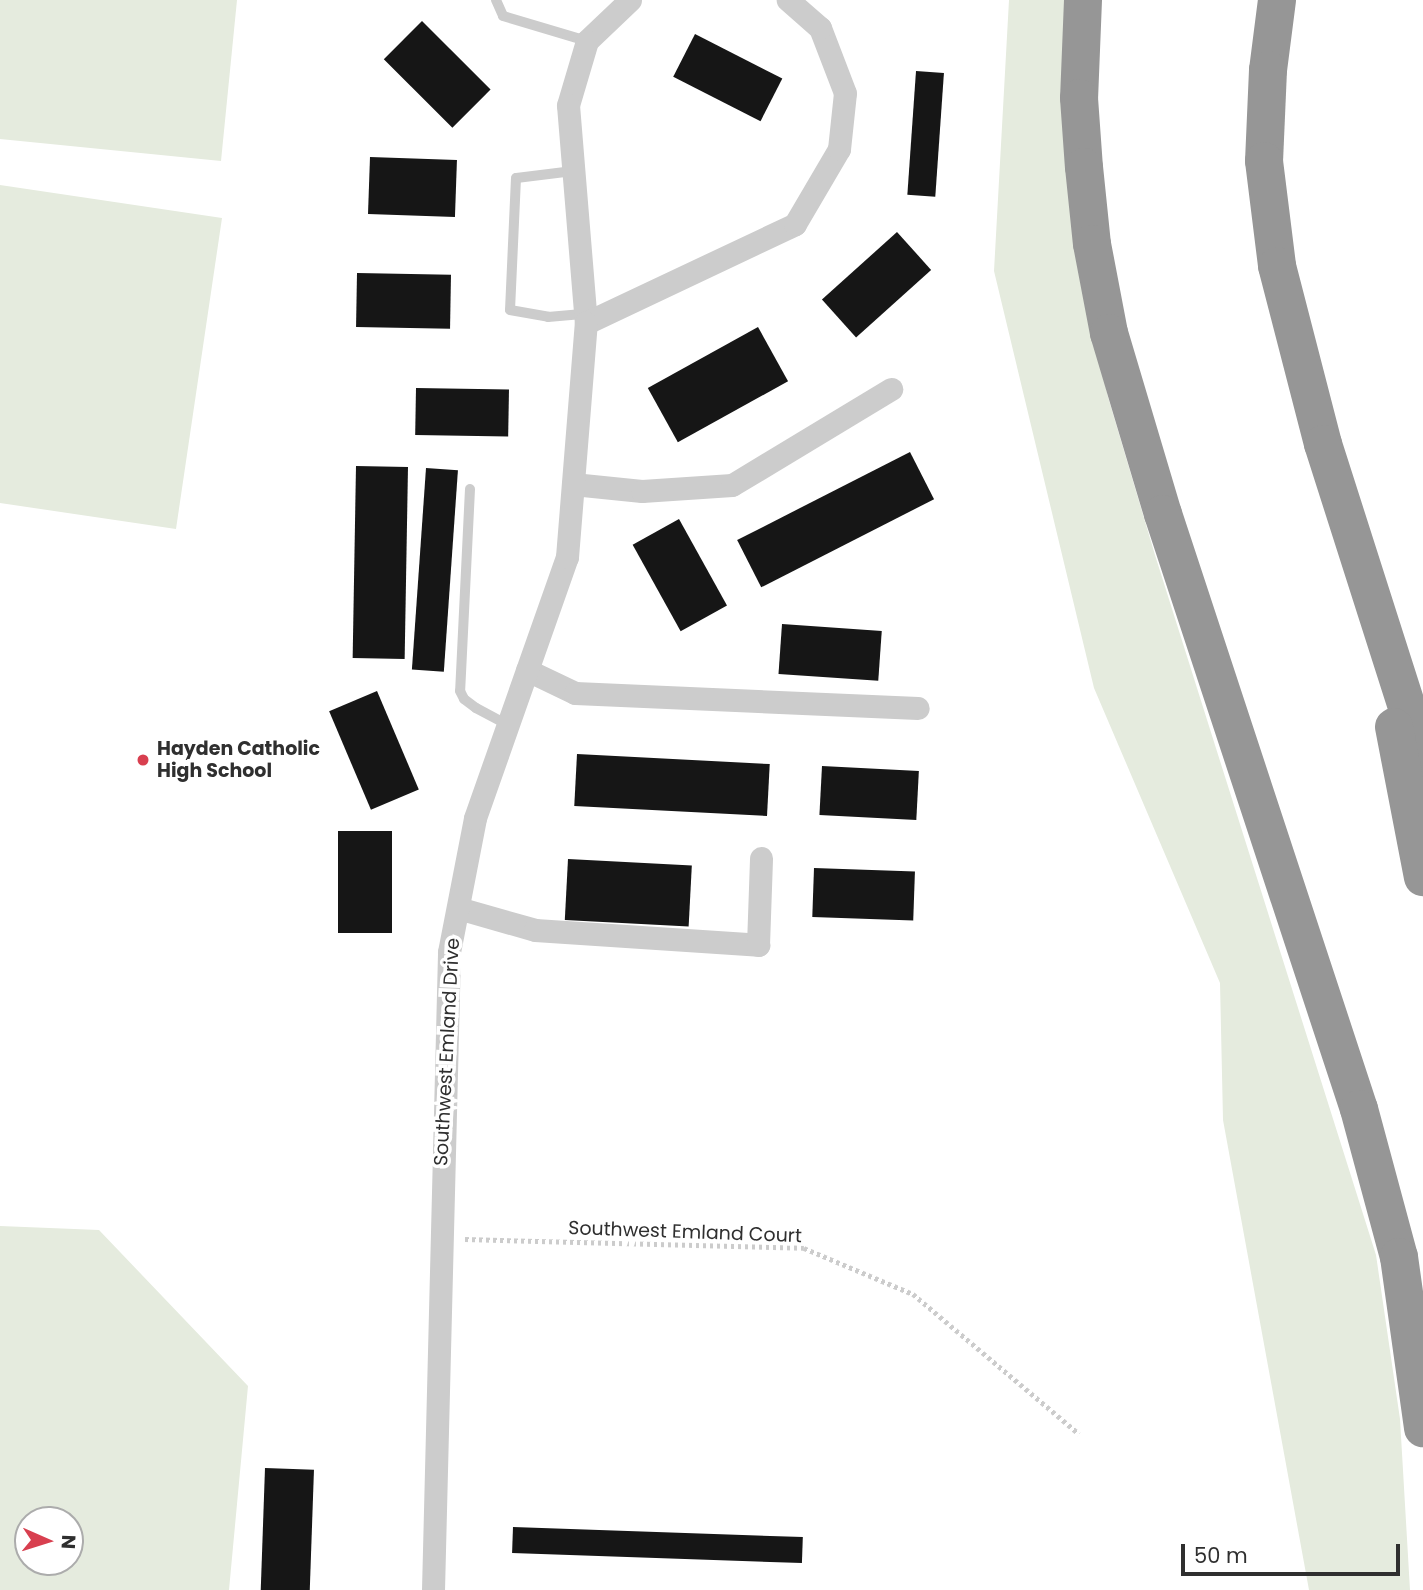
<!DOCTYPE html>
<style>
body{margin:0}
#map{position:relative;width:1423px;height:1590px;overflow:hidden;background:#fff;font-family:Poppins,sans-serif}
div>[style]{position:absolute}
.green>*{inset:0;background:#e5ebde}
.building>*{inset:0;background:#161616;transform-origin:0 0}
.path>*{height:4.5px;margin-top:-2.25px;transform-origin:0;background:repeating-linear-gradient(90deg,#ccc 0 3.5px,transparent 0 7px)}
.service>*{height:10px;margin:-5px;padding:0 5px;transform-origin:5px;border-radius:5px;background:#ccc}
.minor>*{height:23px;margin:-11.5px;padding:0 11.5px;transform-origin:11.5px;border-radius:11.5px;background:#ccc}
.motorway>*{height:38px;margin:-19px;padding:0 19px;transform-origin:19px;border-radius:19px;background:#969696}
.dots>*{width:19px;height:19px;translate:-50% -50%;box-sizing:border-box;border:4px solid #fff;border-radius:50%}
span{translate:-50% -50%;white-space:nowrap;text-align:center;line-height:1.15;-webkit-text-stroke:7px #fff;paint-order:stroke}
.poi-label{font-size:19px;color:#2f2f2f;font-weight:700}
.left{translate:0 -50%;text-align:left}
.street-label{font-size:19px;color:#2f2f2f}
.north{position:absolute;left:14px;top:1506px;width:70px;height:70px;box-sizing:border-box;background:#fff;border:2px solid #acacac;border-radius:50%;rotate:93deg;font-size:19px;font-weight:700;line-height:28px;text-align:center;color:#2f2f2f}
.north::after{content:'';display:block;margin:auto;width:24px;height:32px;background:#d83f4f;clip-path:polygon(50% 0,100% 100%,50% 72%,0 100%)}
.scale{position:absolute;left:1181px;top:1544px;width:219px;height:32px;box-sizing:border-box;border:4px solid #2f2f2f;border-top:0;padding-left:9px;font-size:21px;line-height:24px;white-space:nowrap;color:#2f2f2f;-webkit-text-stroke:5px #fff;paint-order:stroke}
</style>
<div id="map">
<div class="green">
<i style="clip-path:polygon(0 0,237px 0,221px 161px,0 139px)"></i>
<i style="clip-path:polygon(1009px 0,1068px 0,1083px 288px,1108px 397px,1155px 555px,1376px 1255px,1400px 1419px,1410px 1590px,1309px 1590px,1223px 1120px,1220px 983px,1094px 688px,994px 271px)"></i>
<i style="clip-path:polygon(0 185px,222px 218px,176px 529px,0 503px)"></i>
<i style="clip-path:polygon(evenodd,0 1226px,99px 1230px,248px 1386px,229px 1590px,0 1590px,0 1226px,28px 1520px,70px 1520px,70px 1562px,28px 1562px,28px 1520px)"></i>
</div>
<div class="building">
<i style="left:422px;top:21px;width:97px;height:54px;rotate:45deg"></i>
<i style="left:695px;top:34px;width:98px;height:48px;rotate:27deg"></i>
<i style="left:916px;top:71px;width:28px;height:124px;rotate:4deg"></i>
<i style="left:370px;top:157px;width:87px;height:57px;rotate:2deg"></i>
<i style="left:897px;top:232px;width:51px;height:101px;rotate:48deg"></i>
<i style="left:357px;top:273px;width:94px;height:54px;rotate:1deg"></i>
<i style="left:758px;top:327px;width:62px;height:126px;rotate:61deg"></i>
<i style="left:416px;top:388px;width:93px;height:47px;rotate:1deg"></i>
<i style="left:910px;top:452px;width:53px;height:194px;rotate:63deg"></i>
<i style="left:356px;top:466px;width:52px;height:192px;rotate:1deg"></i>
<i style="left:426px;top:468px;width:32px;height:202px;rotate:4deg"></i>
<i style="left:679px;top:519px;width:99px;height:53px;rotate:61deg"></i>
<i style="left:782px;top:624px;width:100px;height:50px;rotate:4deg"></i>
<i style="left:377px;top:691px;width:107px;height:52px;rotate:67deg"></i>
<i style="left:577px;top:754px;width:193px;height:52px;rotate:3deg"></i>
<i style="left:822px;top:766px;width:97px;height:49px;rotate:3deg"></i>
<i style="left:338px;top:831px;width:54px;height:102px"></i>
<i style="left:568px;top:859px;width:124px;height:61px;rotate:3deg"></i>
<i style="left:814px;top:868px;width:101px;height:49px;rotate:2deg"></i>
<i style="left:265px;top:1468px;width:49px;height:122px;rotate:2deg"></i>
<i style="left:513px;top:1527px;width:290px;height:26px;rotate:2deg"></i>
</div>
<div class="path">
<i style="left:465px;top:1239px;width:339px;rotate:1.5deg"></i>
<i style="left:804px;top:1248px;width:118px;rotate:22.9deg"></i>
<i style="left:913px;top:1294px;width:217px;rotate:40.1deg"></i>
</div>
<div class="service">
<i style="left:496px;top:0;width:17px;rotate:66deg"></i>
<i style="left:503px;top:16px;width:88px;rotate:16.6deg"></i>
<i style="left:573px;top:171px;width:57px;rotate:173deg"></i>
<i style="left:516px;top:178px;width:132px;rotate:92.6deg"></i>
<i style="left:510px;top:310px;width:39px;rotate:10deg"></i>
<i style="left:548px;top:317px;width:37px;rotate:-5deg"></i>
<i style="left:470px;top:489px;width:202px;rotate:92.8deg"></i>
<i style="left:460px;top:691px;width:9px;rotate:63deg"></i>
<i style="left:464px;top:699px;width:15px;rotate:37deg"></i>
<i style="left:476px;top:708px;width:36px;rotate:28deg"></i>
</div>
<div class="minor">
<i style="left:630px;top:0;width:59px;rotate:136.4deg"></i>
<i style="left:587px;top:41px;width:67px;rotate:106.5deg"></i>
<i style="left:568px;top:105px;width:219px;rotate:85.3deg"></i>
<i style="left:586px;top:323px;width:231px;rotate:-25.3deg"></i>
<i style="left:795px;top:224px;width:87px;rotate:-59.6deg"></i>
<i style="left:839px;top:149px;width:56px;rotate:-83.9deg"></i>
<i style="left:845px;top:93px;width:70px;rotate:-111deg"></i>
<i style="left:820px;top:28px;width:43px;rotate:-138.8deg"></i>
<i style="left:573px;top:484px;width:69px;rotate:5.8deg"></i>
<i style="left:642px;top:491px;width:90px;rotate:-3.8deg"></i>
<i style="left:732px;top:485px;width:186px;rotate:-31.1deg"></i>
<i style="left:527px;top:670px;width:53px;rotate:25.6deg"></i>
<i style="left:575px;top:693px;width:343px;rotate:2.5deg"></i>
<i style="left:458px;top:908px;width:80px;rotate:15.9deg"></i>
<i style="left:535px;top:930px;width:224px;rotate:3.8deg"></i>
<i style="left:758px;top:945px;width:87px;rotate:-88deg"></i>
<i style="left:433px;top:1590px;width:638px;rotate:-88.56deg"></i>
<i style="left:449px;top:952px;width:136px;rotate:-79deg"></i>
<i style="left:475px;top:818px;width:277px;rotate:-70.6deg"></i>
<i style="left:567px;top:557px;width:235px;rotate:-85.4deg"></i>
</div>
<div class="motorway">
<i style="left:1083px;top:0;width:98px;rotate:92.3deg"></i>
<i style="left:1079px;top:98px;width:69px;rotate:85.9deg"></i>
<i style="left:1084px;top:167px;width:77px;rotate:84.1deg"></i>
<i style="left:1092px;top:244px;width:91px;rotate:79.2deg"></i>
<i style="left:1109px;top:333px;width:189px;rotate:73.4deg"></i>
<i style="left:1163px;top:514px;width:626px;rotate:71.77deg"></i>
<i style="left:1359px;top:1109px;width:153px;rotate:74.9deg"></i>
<i style="left:1399px;top:1257px;width:173px;rotate:82deg"></i>
<i style="left:1277px;top:0;width:71px;rotate:97.3deg"></i>
<i style="left:1268px;top:70px;width:91px;rotate:92.5deg"></i>
<i style="left:1264px;top:161px;width:106px;rotate:82.9deg"></i>
<i style="left:1277px;top:266px;width:184px;rotate:75.5deg"></i>
<i style="left:1323px;top:444px;width:330px;rotate:72.3deg"></i>
<i style="left:1394px;top:727px;width:153px;rotate:79.1deg"></i>
</div>
<div class="dots">
<i style="left:143px;top:760px;background:#d83f4f"></i>
</div>
<div class="poi-label">
<span class="left" style="left:157px;top:760px">Hayden Catholic<br>High School</span>
</div>
<div class="street-label">
<span style="left:447px;top:1052px;rotate:-87deg">Southwest Emland Drive</span>
<span style="left:685px;top:1232px;rotate:2deg">Southwest Emland Court</span>
</div>
<div class="north">N</div>
<div class="scale">50 m</div>
</div>
